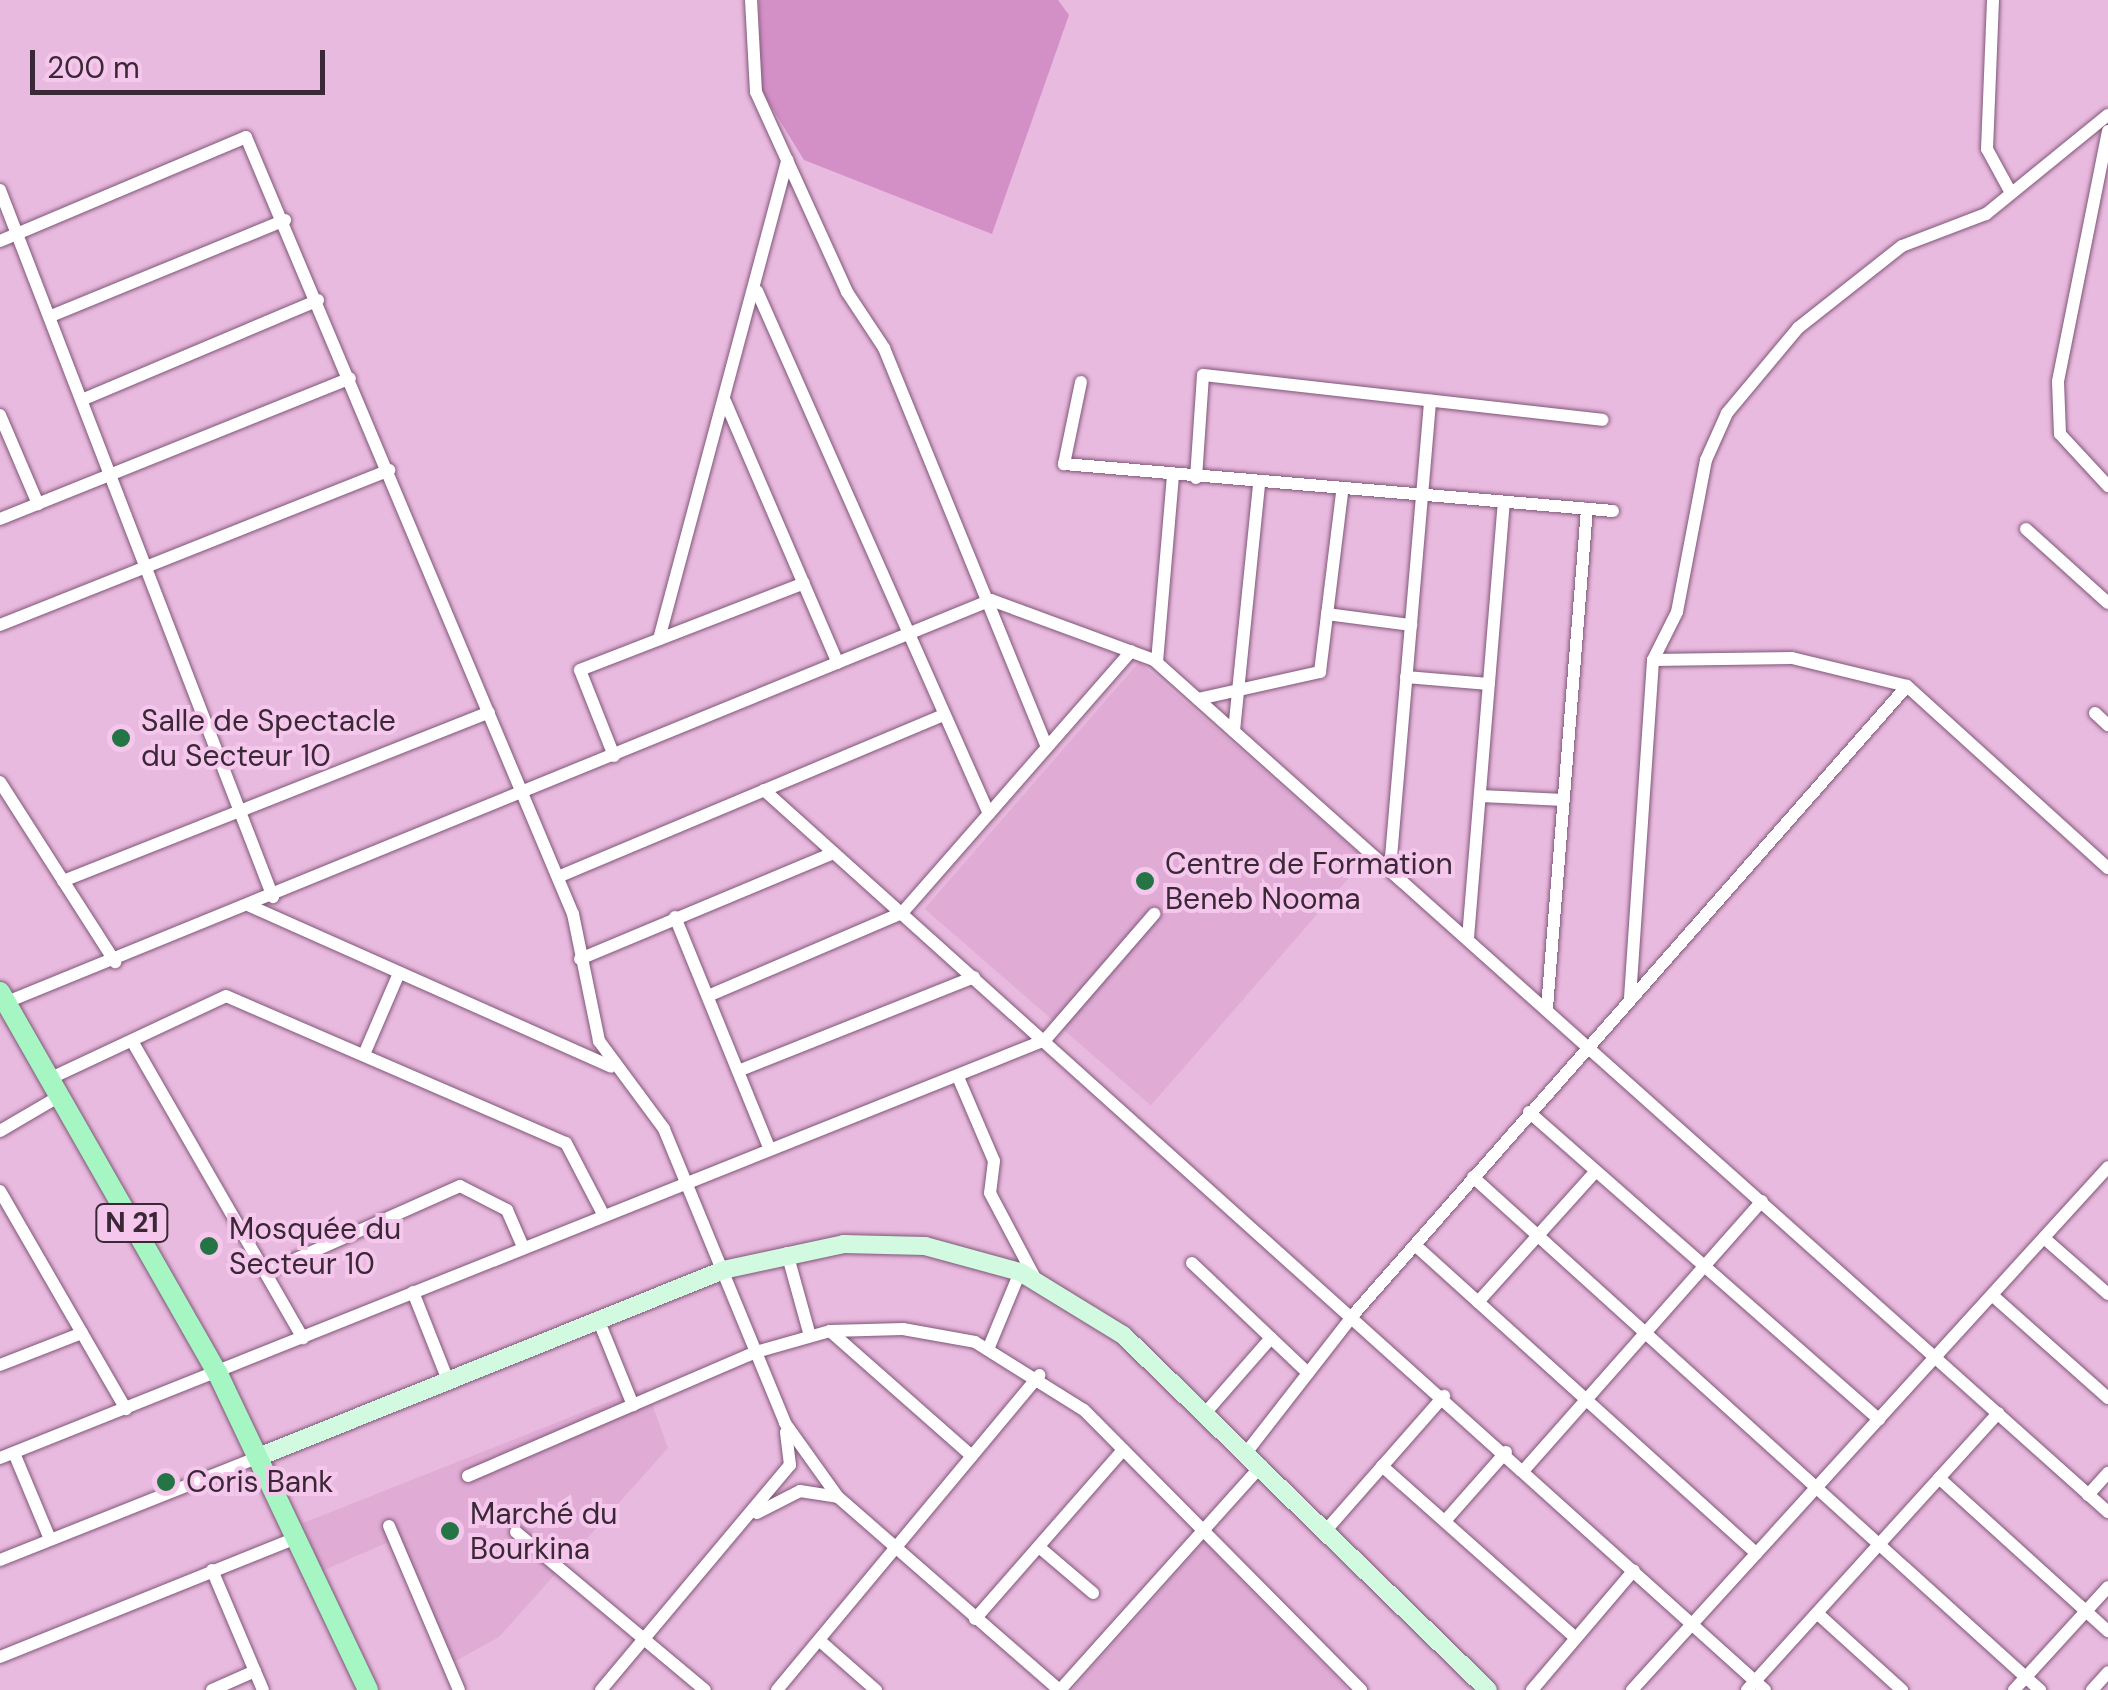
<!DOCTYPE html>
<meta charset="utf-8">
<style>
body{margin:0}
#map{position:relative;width:2108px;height:1690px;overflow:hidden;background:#e9badf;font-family:"DM Sans",sans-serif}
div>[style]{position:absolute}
.built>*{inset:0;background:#e0acd6;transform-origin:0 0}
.green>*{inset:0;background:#d390c7}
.roads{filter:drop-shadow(0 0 2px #805778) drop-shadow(0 0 2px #805778)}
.street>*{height:12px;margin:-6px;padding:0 6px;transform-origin:6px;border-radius:6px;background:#fff}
.secondary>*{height:18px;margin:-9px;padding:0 9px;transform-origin:9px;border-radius:9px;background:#d2fae1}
.primary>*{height:20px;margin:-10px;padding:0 10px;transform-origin:10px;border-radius:10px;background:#a5f6c3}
.dots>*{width:28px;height:28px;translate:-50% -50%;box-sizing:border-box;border:5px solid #f6c7ec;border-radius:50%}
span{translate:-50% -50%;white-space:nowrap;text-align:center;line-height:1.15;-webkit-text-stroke:8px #f6c7ec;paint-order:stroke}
.shield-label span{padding:2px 8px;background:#f6c7ec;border:2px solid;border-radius:8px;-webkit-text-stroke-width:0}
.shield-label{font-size:28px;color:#3a2836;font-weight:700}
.poi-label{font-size:30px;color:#3a2836}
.left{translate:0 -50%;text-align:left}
.scale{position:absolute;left:30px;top:50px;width:295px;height:45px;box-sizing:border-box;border:5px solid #3a2836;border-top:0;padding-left:12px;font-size:30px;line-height:35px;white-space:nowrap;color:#3a2836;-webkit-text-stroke:8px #f6c7ec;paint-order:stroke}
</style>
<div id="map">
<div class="built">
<i style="left:1139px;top:662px;width:300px;height:327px;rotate:41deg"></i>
<i style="clip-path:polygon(646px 1387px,668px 1448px,499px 1637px,452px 1663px,398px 1538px,322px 1571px,303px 1523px)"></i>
<i style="clip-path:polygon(1204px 1542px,1348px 1690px,1072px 1690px)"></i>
</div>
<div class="green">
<i style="clip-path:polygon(759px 0,1058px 0,1069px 15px,992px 234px,804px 160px,761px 90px)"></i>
</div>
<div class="roads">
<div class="street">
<i style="left:751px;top:0;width:92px;rotate:86.9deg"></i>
<i style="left:756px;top:92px;width:220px;rotate:65.5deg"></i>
<i style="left:847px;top:292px;width:67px;rotate:56.5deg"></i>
<i style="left:884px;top:348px;width:431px;rotate:67.8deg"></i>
<i style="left:1993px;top:0;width:149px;rotate:92.3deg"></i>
<i style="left:1987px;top:149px;width:50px;rotate:61.4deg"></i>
<i style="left:2108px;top:131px;width:256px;rotate:101.3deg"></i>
<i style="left:2058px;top:382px;width:52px;rotate:87.8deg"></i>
<i style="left:2060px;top:434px;width:71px;rotate:47.3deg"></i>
<i style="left:0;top:190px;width:758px;rotate:68.89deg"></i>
<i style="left:0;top:241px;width:267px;rotate:-22.9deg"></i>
<i style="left:246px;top:137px;width:843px;rotate:67.18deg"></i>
<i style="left:573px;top:914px;width:130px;rotate:78.4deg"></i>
<i style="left:599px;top:1041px;width:109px;rotate:53.5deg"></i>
<i style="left:664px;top:1129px;width:318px;rotate:67.6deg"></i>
<i style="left:785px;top:1423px;width:91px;rotate:54.4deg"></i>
<i style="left:838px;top:1497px;width:293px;rotate:41.1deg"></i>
<i style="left:757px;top:291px;width:572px;rotate:66.08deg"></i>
<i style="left:51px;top:316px;width:253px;rotate:-22.3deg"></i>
<i style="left:1081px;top:382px;width:84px;rotate:101.7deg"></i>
<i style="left:1064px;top:464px;width:551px;rotate:4.89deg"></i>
<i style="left:84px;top:399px;width:254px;rotate:-22.9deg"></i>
<i style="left:725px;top:401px;width:285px;rotate:66.7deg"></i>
<i style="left:0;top:415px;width:97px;rotate:66.9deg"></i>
<i style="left:1196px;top:478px;width:103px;rotate:-86.1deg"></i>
<i style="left:1203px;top:375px;width:402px;rotate:6.4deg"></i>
<i style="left:0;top:519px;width:377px;rotate:-21.9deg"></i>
<i style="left:2026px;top:529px;width:110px;rotate:42.1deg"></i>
<i style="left:1327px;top:614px;width:85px;rotate:7.5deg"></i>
<i style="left:0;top:625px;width:419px;rotate:-21.7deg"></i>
<i style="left:659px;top:639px;width:496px;rotate:-75deg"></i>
<i style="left:1653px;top:660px;width:139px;rotate:-0.8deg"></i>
<i style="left:1792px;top:658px;width:118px;rotate:13.7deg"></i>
<i style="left:1907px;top:686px;width:271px;rotate:42.2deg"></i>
<i style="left:1157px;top:662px;width:187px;rotate:-85.1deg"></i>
<i style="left:1406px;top:677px;width:83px;rotate:4.8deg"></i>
<i style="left:1198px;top:699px;width:125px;rotate:-12.5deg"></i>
<i style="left:1320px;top:672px;width:181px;rotate:-83deg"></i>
<i style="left:2095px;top:713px;width:18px;rotate:43deg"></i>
<i style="left:1234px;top:731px;width:248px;rotate:-84.2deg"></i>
<i style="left:614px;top:756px;width:92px;rotate:-111.6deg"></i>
<i style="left:580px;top:670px;width:240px;rotate:-21.2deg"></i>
<i style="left:0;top:782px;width:214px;rotate:57.4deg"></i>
<i style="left:764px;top:790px;width:1346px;rotate:41.96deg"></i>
<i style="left:1480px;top:796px;width:84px;rotate:2.7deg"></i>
<i style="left:1390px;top:869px;width:470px;rotate:-85.1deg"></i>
<i style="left:558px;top:877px;width:418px;rotate:-22.8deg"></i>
<i style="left:63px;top:881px;width:458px;rotate:-21.6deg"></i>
<i style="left:250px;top:906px;width:395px;rotate:24deg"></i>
<i style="left:675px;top:917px;width:248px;rotate:67.8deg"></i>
<i style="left:1468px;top:938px;width:436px;rotate:-85.3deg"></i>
<i style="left:580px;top:959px;width:275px;rotate:-22.7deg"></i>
<i style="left:708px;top:996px;width:211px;rotate:-23.2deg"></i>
<i style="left:902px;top:913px;width:348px;rotate:-48.8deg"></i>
<i style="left:1630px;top:998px;width:339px;rotate:-86.1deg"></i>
<i style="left:1653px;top:660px;width:54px;rotate:-63.4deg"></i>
<i style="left:1677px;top:612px;width:155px;rotate:-79.2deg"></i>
<i style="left:1706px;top:460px;width:51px;rotate:-65.9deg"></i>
<i style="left:1727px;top:413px;width:111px;rotate:-50.1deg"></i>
<i style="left:1798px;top:328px;width:132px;rotate:-38.3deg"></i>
<i style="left:1902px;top:246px;width:90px;rotate:-20.9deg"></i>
<i style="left:1986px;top:214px;width:157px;rotate:-39.1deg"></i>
<i style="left:2px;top:1004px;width:1068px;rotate:-22.22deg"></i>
<i style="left:991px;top:600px;width:174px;rotate:20.2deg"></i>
<i style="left:1154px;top:660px;width:1279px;rotate:41.77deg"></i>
<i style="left:1547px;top:1008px;width:501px;rotate:-85.42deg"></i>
<i style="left:132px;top:1041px;width:343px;rotate:60.1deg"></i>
<i style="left:365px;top:1052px;width:86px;rotate:-66.7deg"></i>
<i style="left:738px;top:1071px;width:254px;rotate:-21.7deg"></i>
<i style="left:958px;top:1077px;width:91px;rotate:66.8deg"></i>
<i style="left:994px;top:1161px;width:32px;rotate:97deg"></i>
<i style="left:990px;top:1193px;width:98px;rotate:62.1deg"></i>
<i style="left:49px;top:1079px;width:195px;rotate:-25.1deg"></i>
<i style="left:226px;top:996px;width:370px;rotate:23.4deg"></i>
<i style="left:566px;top:1143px;width:80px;rotate:62.5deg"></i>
<i style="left:1529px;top:1112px;width:466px;rotate:41.3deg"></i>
<i style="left:0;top:1131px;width:69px;rotate:-30.3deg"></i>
<i style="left:1473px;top:1177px;width:765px;rotate:42.14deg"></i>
<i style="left:0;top:1191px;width:252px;rotate:60deg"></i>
<i style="left:2044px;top:1238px;width:85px;rotate:41.2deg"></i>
<i style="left:1415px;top:1245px;width:460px;rotate:42.1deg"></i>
<i style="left:787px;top:1253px;width:86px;rotate:74.5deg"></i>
<i style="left:1192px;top:1263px;width:160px;rotate:43.5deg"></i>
<i style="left:269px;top:1271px;width:209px;rotate:-24deg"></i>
<i style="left:460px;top:1186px;width:53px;rotate:27.1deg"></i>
<i style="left:507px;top:1210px;width:40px;rotate:66.6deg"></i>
<i style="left:413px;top:1292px;width:92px;rotate:68.4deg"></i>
<i style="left:1992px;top:1295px;width:155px;rotate:41.6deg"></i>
<i style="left:1478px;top:1302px;width:175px;rotate:-48deg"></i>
<i style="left:598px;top:1319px;width:93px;rotate:67.9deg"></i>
<i style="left:830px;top:1331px;width:189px;rotate:41.4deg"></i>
<i style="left:989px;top:1347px;width:81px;rotate:-67.5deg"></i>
<i style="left:0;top:1365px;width:88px;rotate:-21.3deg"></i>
<i style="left:1207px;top:1411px;width:97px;rotate:-48.8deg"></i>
<i style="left:1249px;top:1449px;width:171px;rotate:-52.1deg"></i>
<i style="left:1354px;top:1314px;width:837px;rotate:-48.63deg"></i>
<i style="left:14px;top:1453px;width:93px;rotate:67.3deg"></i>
<i style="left:0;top:1458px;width:1125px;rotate:-21.8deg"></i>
<i style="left:1045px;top:1040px;width:167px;rotate:-49.1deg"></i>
<i style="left:1382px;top:1466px;width:259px;rotate:41.6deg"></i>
<i style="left:1524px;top:1470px;width:359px;rotate:-48.5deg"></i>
<i style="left:468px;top:1476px;width:314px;rotate:-23.3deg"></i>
<i style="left:756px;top:1352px;width:77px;rotate:-15.8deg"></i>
<i style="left:830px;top:1331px;width:73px;rotate:-1.6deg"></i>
<i style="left:903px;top:1329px;width:73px;rotate:10.2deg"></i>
<i style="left:975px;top:1342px;width:128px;rotate:32deg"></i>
<i style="left:1084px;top:1410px;width:394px;rotate:45.3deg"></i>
<i style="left:1939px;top:1478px;width:228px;rotate:42.2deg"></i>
<i style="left:2088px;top:1495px;width:30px;rotate:-48deg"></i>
<i style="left:757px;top:1513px;width:48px;rotate:-27.1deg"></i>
<i style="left:800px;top:1491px;width:38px;rotate:9deg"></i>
<i style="left:1445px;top:1521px;width:92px;rotate:-48.5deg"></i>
<i style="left:389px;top:1526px;width:178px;rotate:66.9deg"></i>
<i style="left:1328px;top:1528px;width:176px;rotate:-48.7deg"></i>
<i style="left:516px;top:1532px;width:246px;rotate:39.9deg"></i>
<i style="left:1039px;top:1547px;width:71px;rotate:40.4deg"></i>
<i style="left:0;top:1560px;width:281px;rotate:-21.7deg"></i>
<i style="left:212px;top:1570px;width:130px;rotate:67deg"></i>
<i style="left:1817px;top:1613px;width:115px;rotate:42.2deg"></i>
<i style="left:975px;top:1619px;width:225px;rotate:-48.8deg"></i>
<i style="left:819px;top:1640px;width:76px;rotate:41.3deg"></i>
<i style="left:0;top:1657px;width:322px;rotate:-21.9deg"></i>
<i style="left:212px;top:1690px;width:47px;rotate:-23.8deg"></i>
<i style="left:601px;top:1690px;width:294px;rotate:-50deg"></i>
<i style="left:790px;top:1465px;width:33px;rotate:-97deg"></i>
<i style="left:777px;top:1690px;width:410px;rotate:-50.2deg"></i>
<i style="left:1060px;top:1690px;width:302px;rotate:-48.1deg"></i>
<i style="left:1532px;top:1690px;width:157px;rotate:-49.6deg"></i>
<i style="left:1632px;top:1690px;width:707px;rotate:-47.69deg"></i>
<i style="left:1747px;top:1690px;width:374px;rotate:-47.8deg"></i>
<i style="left:2014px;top:1690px;width:139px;rotate:-47.6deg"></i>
<i style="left:2092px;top:1690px;width:24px;rotate:-48deg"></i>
</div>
<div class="secondary">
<i style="left:261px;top:1456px;width:498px;rotate:-21.9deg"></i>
<i style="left:723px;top:1270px;width:124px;rotate:-12.1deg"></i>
<i style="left:844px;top:1244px;width:81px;rotate:1.4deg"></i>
<i style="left:925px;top:1246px;width:98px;rotate:15.3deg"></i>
<i style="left:1020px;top:1272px;width:121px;rotate:31.5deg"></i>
<i style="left:1123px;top:1335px;width:509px;rotate:44.2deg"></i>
</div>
<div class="primary">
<i style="left:0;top:992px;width:440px;rotate:60.3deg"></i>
<i style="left:218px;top:1374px;width:350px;rotate:64.6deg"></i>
</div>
</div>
<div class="dots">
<i style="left:121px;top:738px;background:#257445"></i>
<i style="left:1145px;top:881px;background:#257445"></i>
<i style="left:209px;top:1246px;background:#257445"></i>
<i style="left:166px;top:1482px;background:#257445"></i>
<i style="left:450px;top:1531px;background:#257445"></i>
</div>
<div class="shield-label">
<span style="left:132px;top:1223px">N 21</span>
</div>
<div class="poi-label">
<span class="left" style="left:141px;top:738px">Salle de Spectacle<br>du Secteur 10</span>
<span class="left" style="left:1165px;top:881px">Centre de Formation<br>Beneb Nooma</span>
<span class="left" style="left:229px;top:1246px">Mosquée du<br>Secteur 10</span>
<span class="left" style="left:186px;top:1482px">Coris Bank</span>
<span class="left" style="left:470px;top:1531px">Marché du<br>Bourkina</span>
</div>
<div class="scale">200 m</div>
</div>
